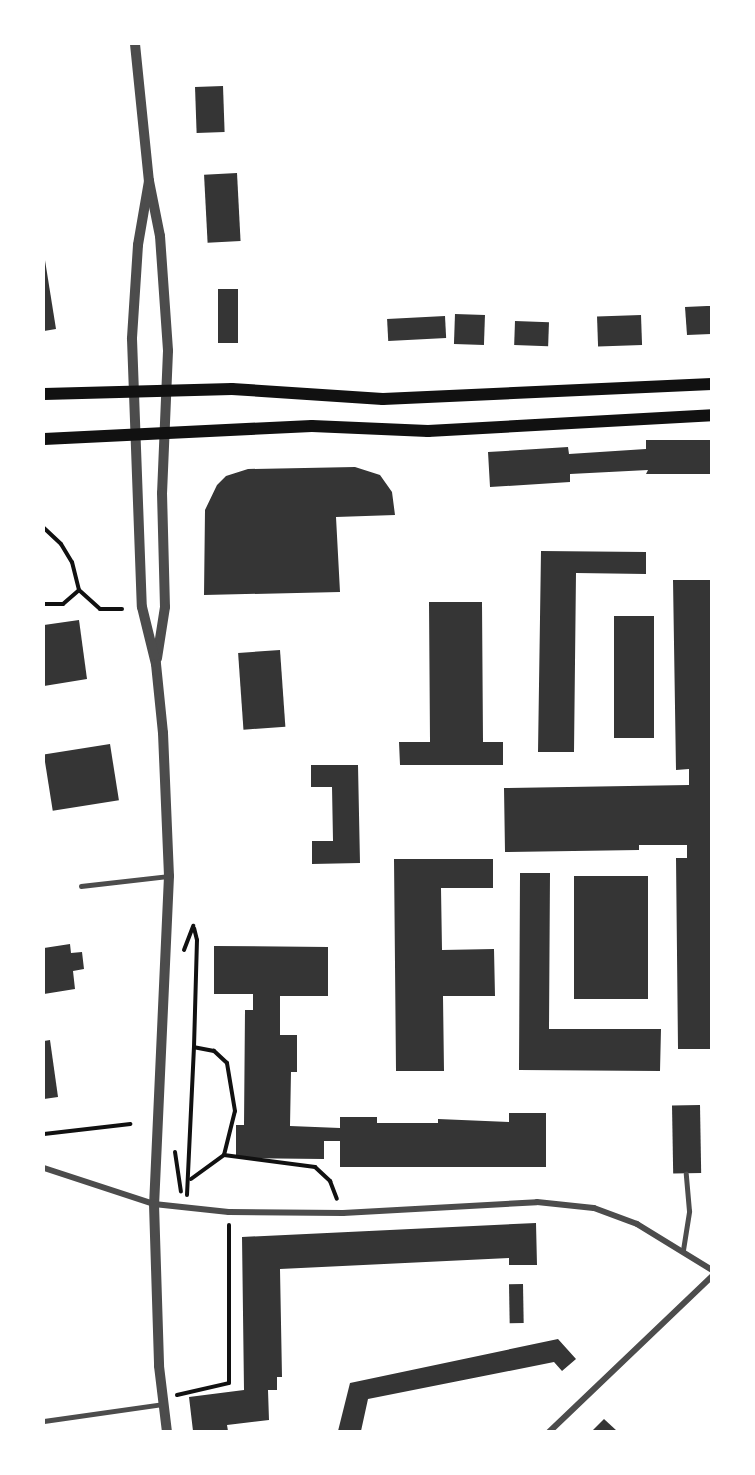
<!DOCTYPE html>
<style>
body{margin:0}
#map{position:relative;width:755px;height:1475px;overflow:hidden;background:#fff;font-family:"Nunito Sans",sans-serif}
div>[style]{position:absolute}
.building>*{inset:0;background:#353535;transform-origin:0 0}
.path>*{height:4px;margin:-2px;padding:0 2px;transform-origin:2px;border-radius:2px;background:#111}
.service>*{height:4.5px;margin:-2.25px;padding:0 2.25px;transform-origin:2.25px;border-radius:2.25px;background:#4c4c4c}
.minor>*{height:6px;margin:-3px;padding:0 3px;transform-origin:3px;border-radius:3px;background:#4c4c4c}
.tertiary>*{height:10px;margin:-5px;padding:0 5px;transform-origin:5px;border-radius:5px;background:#4c4c4c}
.secondary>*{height:12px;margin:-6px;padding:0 6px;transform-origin:6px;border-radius:6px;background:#111}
span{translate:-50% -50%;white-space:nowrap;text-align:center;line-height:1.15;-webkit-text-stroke:4.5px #fff;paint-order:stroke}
.frame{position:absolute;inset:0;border:45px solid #fff;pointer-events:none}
</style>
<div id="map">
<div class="building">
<i style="left:223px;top:86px;width:46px;height:28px;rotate:88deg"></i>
<i style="left:237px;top:173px;width:68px;height:33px;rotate:87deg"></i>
<i style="clip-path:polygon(44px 254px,56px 329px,44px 331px)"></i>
<i style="left:218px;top:289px;width:20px;height:54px"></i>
<i style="clip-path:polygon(707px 306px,711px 306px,711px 334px,687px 335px,685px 307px)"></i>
<i style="left:455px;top:314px;width:30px;height:30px;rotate:2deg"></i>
<i style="left:641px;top:315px;width:30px;height:44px;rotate:88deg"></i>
<i style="left:445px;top:316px;width:22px;height:58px;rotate:87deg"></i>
<i style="left:515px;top:321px;width:34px;height:24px;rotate:2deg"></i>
<i style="clip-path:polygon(646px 440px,711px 440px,711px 474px,646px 474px,648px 470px,570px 474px,570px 482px,490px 487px,488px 452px,568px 447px,569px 454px,646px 449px)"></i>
<i style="clip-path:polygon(355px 467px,380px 475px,392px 492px,395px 515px,336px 517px,340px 592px,204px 595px,205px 510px,217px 485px,226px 476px,248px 469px)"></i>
<i style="clip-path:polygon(541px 551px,646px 552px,646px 574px,576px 573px,574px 752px,538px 752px)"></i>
<i style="clip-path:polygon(673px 580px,711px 580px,711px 1049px,678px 1049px,676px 858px,687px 858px,687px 845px,639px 845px,639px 850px,505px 852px,504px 788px,689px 785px,689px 769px,676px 770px)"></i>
<i style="clip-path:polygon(429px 602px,482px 602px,483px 742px,503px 742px,503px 765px,400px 765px,399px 742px,430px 742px)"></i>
<i style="left:614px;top:616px;width:40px;height:122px"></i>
<i style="clip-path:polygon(79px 620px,87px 679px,44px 686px,44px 625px)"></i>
<i style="left:280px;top:650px;width:77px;height:42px;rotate:86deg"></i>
<i style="left:110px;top:744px;width:57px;height:67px;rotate:81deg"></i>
<i style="clip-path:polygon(311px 765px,358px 765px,360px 863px,312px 864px,312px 841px,333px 841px,332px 787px,311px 787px)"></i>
<i style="clip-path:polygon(394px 859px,493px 859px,493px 888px,441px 888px,442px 950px,494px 949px,495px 996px,443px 996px,444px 1071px,396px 1071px)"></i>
<i style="clip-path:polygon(520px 873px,550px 873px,549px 1029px,661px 1029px,660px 1071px,519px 1070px)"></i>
<i style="left:574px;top:876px;width:74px;height:123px"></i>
<i style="clip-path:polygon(70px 944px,71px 953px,82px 952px,84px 969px,73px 971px,75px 989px,44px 994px,44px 948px)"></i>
<i style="clip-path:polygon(214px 946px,328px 947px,328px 996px,280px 996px,280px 1035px,297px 1035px,297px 1072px,291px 1072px,290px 1126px,340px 1128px,340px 1117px,377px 1117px,377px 1123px,438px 1123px,438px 1119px,509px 1122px,509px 1113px,546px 1113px,546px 1167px,340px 1167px,340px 1141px,324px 1141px,324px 1159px,236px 1158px,236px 1125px,244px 1125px,245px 1010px,253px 1010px,253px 994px,214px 994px)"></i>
<i style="clip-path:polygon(50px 1040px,58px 1097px,44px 1099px,44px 1041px)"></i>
<i style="left:700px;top:1105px;width:68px;height:28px;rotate:89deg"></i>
<i style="clip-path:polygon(536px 1223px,537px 1265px,509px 1265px,509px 1258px,280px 1269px,282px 1377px,277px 1377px,277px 1390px,268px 1390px,269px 1420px,227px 1425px,228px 1431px,193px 1431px,189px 1397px,244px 1390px,242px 1237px)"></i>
<i style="left:523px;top:1284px;width:39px;height:14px;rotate:89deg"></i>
<i style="clip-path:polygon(558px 1339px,576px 1359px,562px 1371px,554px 1362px,368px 1399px,361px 1431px,338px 1431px,350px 1383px)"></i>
<i style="clip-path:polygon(604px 1419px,617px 1431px,592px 1431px)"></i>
</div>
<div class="path">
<i style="left:44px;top:528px;width:23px;rotate:43deg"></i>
<i style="left:61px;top:544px;width:21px;rotate:59deg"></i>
<i style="left:72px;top:562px;width:29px;rotate:76deg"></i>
<i style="left:79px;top:590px;width:28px;rotate:42deg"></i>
<i style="left:100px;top:609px;width:22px"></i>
<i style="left:44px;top:604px;width:19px"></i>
<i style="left:63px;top:604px;width:21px;rotate:-41deg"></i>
<i style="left:184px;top:950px;width:26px;rotate:-69deg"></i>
<i style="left:44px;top:1134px;width:87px;rotate:-6.6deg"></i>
<i style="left:175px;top:1152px;width:40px;rotate:81.5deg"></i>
<i style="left:224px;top:1155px;width:92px;rotate:7.5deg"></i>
<i style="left:315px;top:1167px;width:21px;rotate:43deg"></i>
<i style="left:330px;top:1181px;width:19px;rotate:69deg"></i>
<i style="left:191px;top:1179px;width:41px;rotate:-36deg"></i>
<i style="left:224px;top:1155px;width:45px;rotate:-76deg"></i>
<i style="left:235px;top:1111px;width:49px;rotate:-99.5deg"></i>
<i style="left:227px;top:1063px;width:18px;rotate:-137deg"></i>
<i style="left:214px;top:1051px;width:20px;rotate:-169deg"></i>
<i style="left:187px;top:1195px;width:148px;rotate:-87.3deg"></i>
<i style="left:194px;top:1047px;width:107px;rotate:-88.4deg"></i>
<i style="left:197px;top:940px;width:12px;rotate:-104deg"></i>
<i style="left:177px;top:1395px;width:53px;rotate:-13deg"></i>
<i style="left:229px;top:1383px;width:158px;rotate:-90deg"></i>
</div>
<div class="service">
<i style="left:81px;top:886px;width:89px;rotate:-6.5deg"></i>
<i style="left:683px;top:1250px;width:39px;rotate:-81deg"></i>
<i style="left:689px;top:1211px;width:37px;rotate:-95deg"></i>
<i style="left:44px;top:1421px;width:121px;rotate:-8.1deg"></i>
</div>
<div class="minor">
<i style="left:44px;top:1168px;width:116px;rotate:18.1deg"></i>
<i style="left:154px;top:1204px;width:75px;rotate:6.1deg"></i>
<i style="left:229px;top:1212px;width:114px;rotate:0.5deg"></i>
<i style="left:343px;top:1213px;width:194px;rotate:-3.2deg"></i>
<i style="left:537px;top:1202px;width:57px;rotate:6deg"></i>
<i style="left:594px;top:1208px;width:46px;rotate:20.4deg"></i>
<i style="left:637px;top:1224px;width:88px;rotate:31.5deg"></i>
<i style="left:549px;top:1432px;width:226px;rotate:-43.7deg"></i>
</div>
<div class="tertiary">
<i style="left:135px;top:44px;width:138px;rotate:84.2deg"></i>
<i style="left:149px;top:181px;width:56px;rotate:78.7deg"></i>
<i style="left:160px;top:236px;width:115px;rotate:86deg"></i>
<i style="left:168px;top:351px;width:142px;rotate:92.4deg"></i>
<i style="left:162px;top:493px;width:114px;rotate:88.5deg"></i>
<i style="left:165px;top:607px;width:52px;rotate:98.9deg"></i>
<i style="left:149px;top:181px;width:65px;rotate:99.8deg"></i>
<i style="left:138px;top:245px;width:94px;rotate:93.7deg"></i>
<i style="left:132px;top:339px;width:268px;rotate:87.9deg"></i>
<i style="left:142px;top:607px;width:59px;rotate:76.2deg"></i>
<i style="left:156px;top:664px;width:69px;rotate:84.2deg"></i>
<i style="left:163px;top:733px;width:143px;rotate:87.6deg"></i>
<i style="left:169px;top:876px;width:328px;rotate:92.6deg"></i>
<i style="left:154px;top:1204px;width:162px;rotate:88.2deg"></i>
<i style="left:159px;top:1366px;width:66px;rotate:83.1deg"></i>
</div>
<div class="secondary">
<i style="left:44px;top:394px;width:188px;rotate:-1.5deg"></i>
<i style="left:232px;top:389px;width:151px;rotate:3.8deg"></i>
<i style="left:383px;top:399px;width:329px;rotate:-2.6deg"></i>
<i style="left:44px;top:439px;width:268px;rotate:-2.8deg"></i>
<i style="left:312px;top:426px;width:116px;rotate:2.5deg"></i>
<i style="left:428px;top:431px;width:284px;rotate:-3.2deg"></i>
</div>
<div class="frame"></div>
</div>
